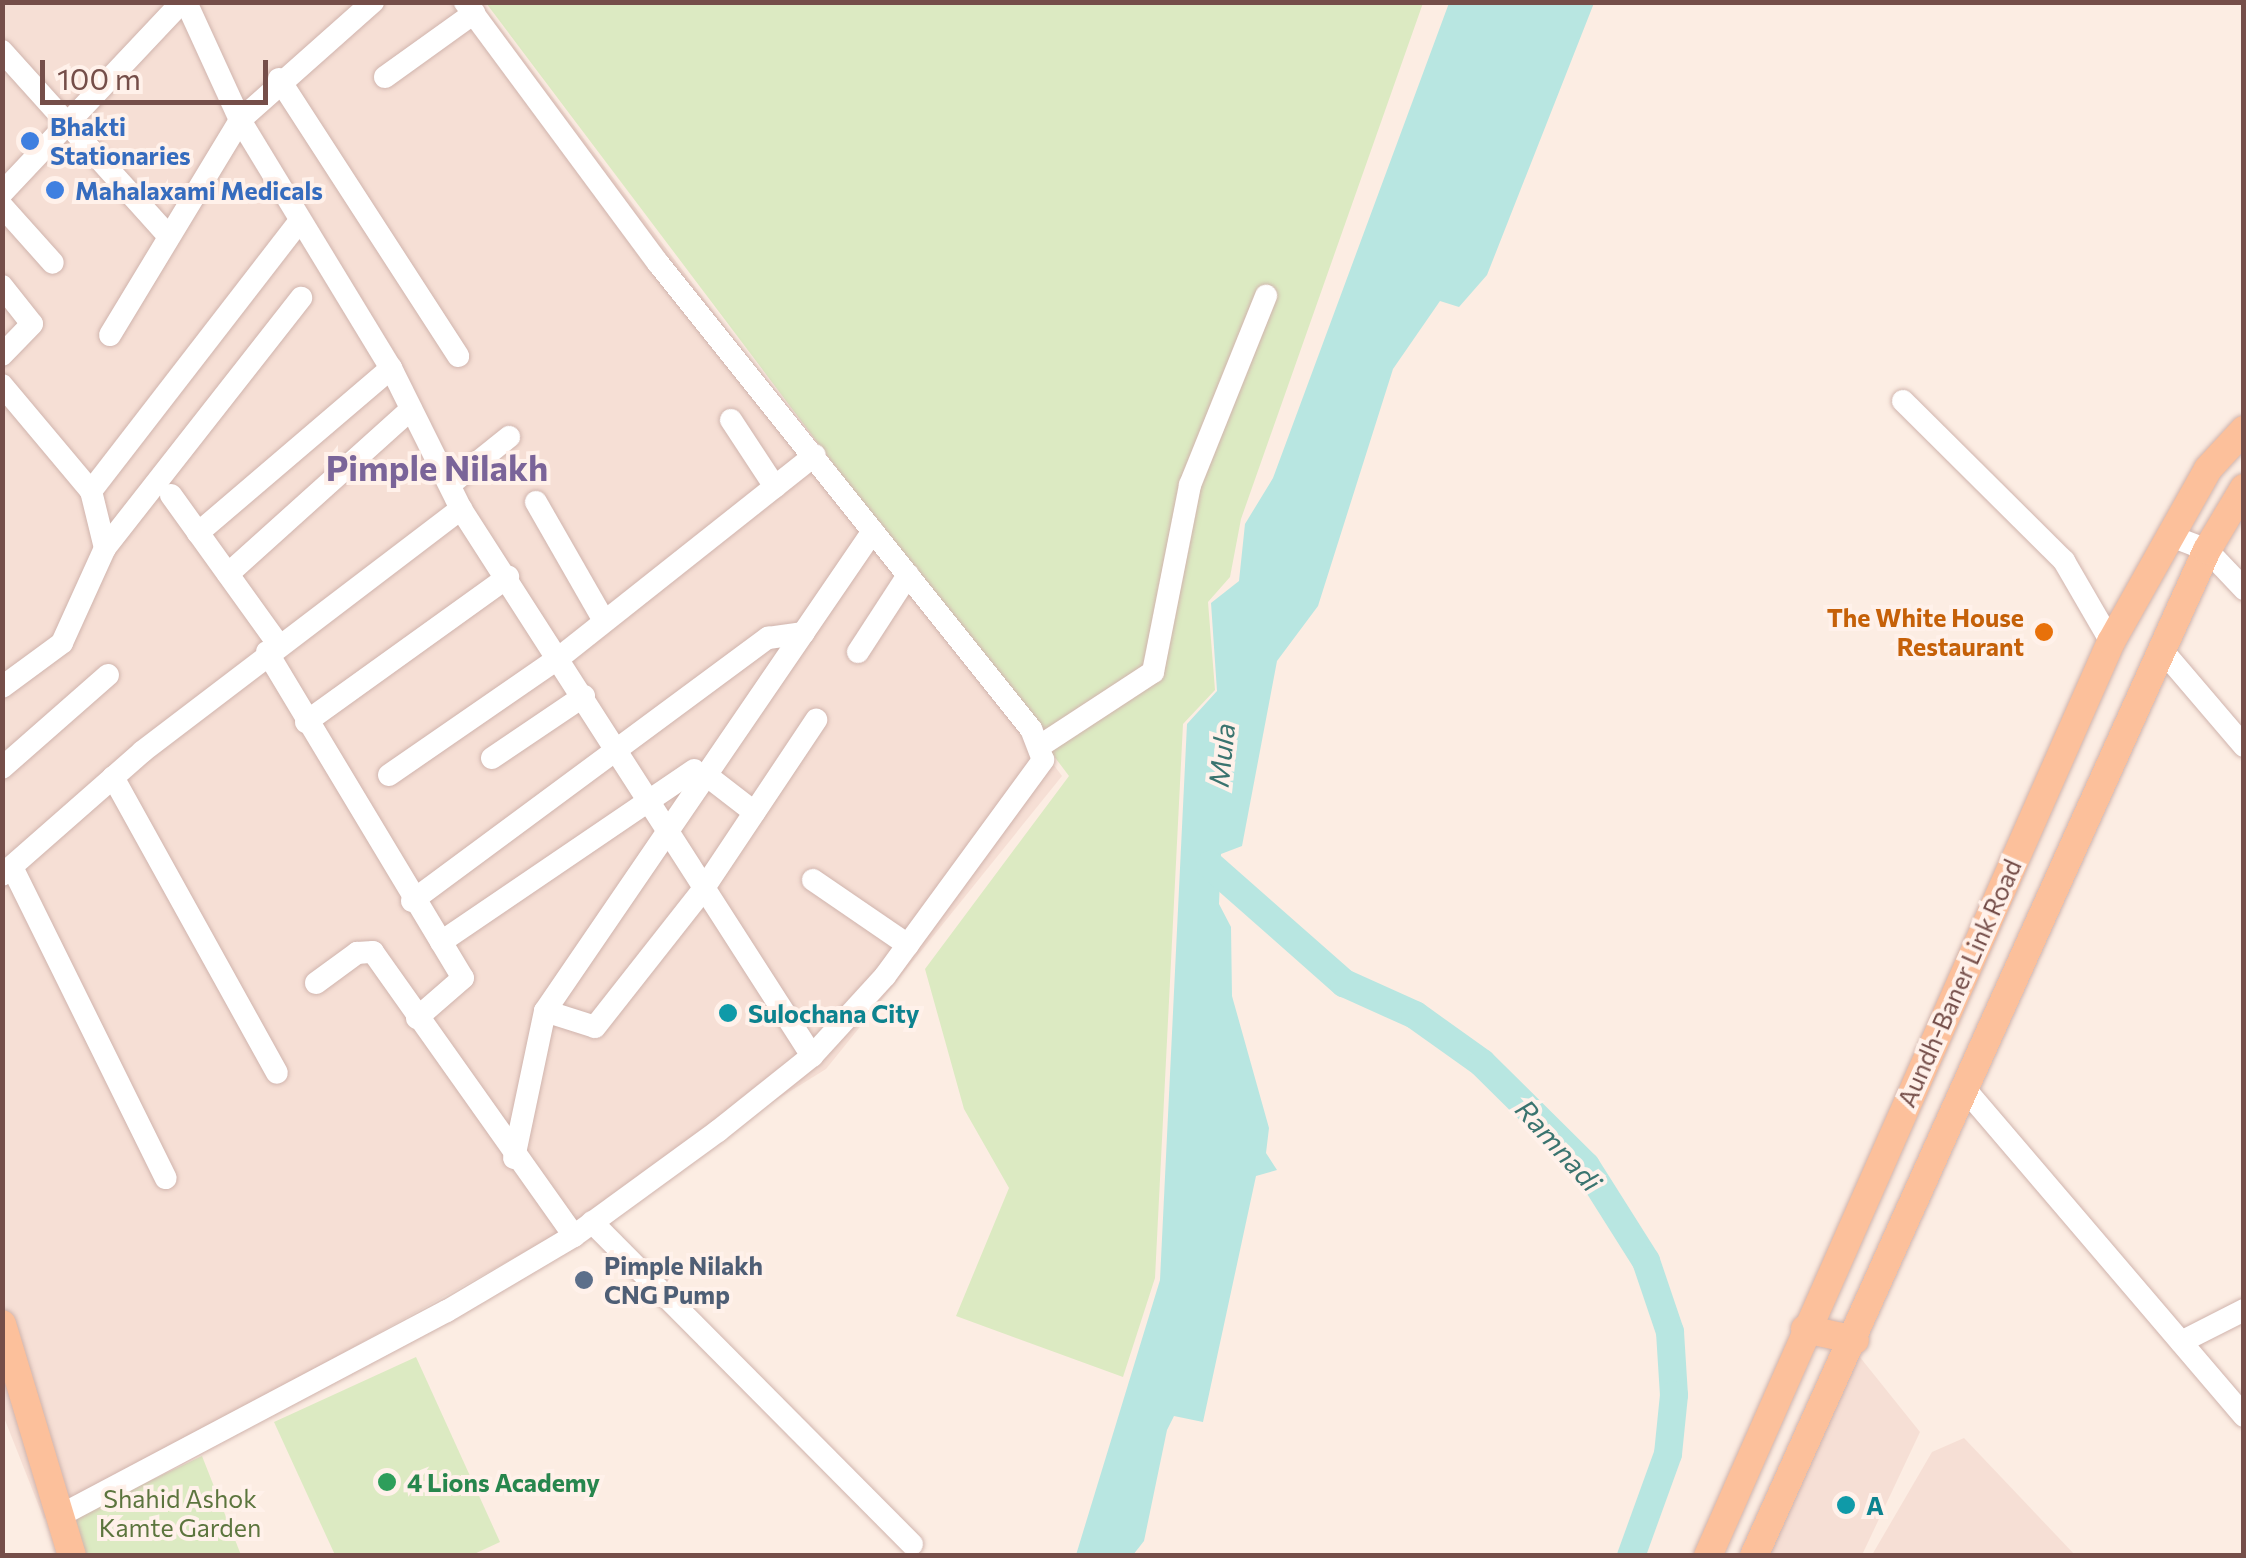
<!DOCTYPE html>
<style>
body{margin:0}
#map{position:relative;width:2246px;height:1558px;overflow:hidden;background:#fcede3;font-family:Commissioner,sans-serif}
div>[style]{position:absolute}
.residential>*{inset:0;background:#f6dfd5}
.green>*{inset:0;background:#dceac2}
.water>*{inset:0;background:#b8e6e1}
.river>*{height:28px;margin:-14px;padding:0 14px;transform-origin:14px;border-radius:14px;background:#b8e6e1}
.roads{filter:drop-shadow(0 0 2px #d0b4ad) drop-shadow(0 0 2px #d0b4ad)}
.minor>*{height:22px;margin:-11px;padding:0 11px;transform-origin:11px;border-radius:11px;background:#fff}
.major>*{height:28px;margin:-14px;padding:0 14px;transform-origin:14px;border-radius:14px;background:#fcc09b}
.dots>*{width:28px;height:28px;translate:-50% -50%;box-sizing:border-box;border:5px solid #fff1ea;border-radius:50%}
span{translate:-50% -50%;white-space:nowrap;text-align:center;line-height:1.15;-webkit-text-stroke:8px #fff1ea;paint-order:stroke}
.shop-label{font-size:25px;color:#366cbe;font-weight:700}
.left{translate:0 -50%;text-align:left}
.food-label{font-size:25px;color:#c56008;font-weight:700}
.right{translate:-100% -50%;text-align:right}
.street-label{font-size:25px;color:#754e49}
.culture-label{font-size:25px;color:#0d838f;font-weight:700}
.service-label{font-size:25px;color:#4e5e75;font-weight:700}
.leisure-label{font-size:25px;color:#27864d;font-weight:700}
.park-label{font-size:25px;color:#5c753e}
.water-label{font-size:28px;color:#3a746f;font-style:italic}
.district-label{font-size:35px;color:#7a6499;font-weight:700}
.frame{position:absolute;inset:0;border:5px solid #754e49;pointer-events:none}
.scale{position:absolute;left:40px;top:60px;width:228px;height:45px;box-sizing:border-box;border:5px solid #754e49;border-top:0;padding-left:12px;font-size:30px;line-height:35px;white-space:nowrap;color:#754e49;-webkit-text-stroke:8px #fff1ea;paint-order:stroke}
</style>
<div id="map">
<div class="residential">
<i style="clip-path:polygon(3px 3px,482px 3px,1062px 776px,826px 1069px,589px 1216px,44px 1519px,3px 1415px)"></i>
<i style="clip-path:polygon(1855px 1351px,1920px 1432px,1862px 1555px,1760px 1556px)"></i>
<i style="clip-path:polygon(1964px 1438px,2075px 1555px,1872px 1555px,1932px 1452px)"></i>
</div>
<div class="green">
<i style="clip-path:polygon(486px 3px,1423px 3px,1241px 519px,1230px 577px,1208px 602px,1215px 690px,1183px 724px,1155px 1278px,1123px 1377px,956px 1316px,1009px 1188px,964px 1109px,925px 969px,1069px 776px)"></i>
<i style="clip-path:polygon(416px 1357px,500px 1542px,472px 1555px,335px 1555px,274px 1422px)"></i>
<i style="clip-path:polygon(202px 1456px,241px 1555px,85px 1555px,70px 1519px)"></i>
</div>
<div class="water">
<i style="clip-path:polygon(1449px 3px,1594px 3px,1487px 275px,1459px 307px,1440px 301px,1393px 369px,1318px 606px,1277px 661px,1242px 846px,1221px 854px,1219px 904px,1231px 927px,1232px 996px,1269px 1128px,1266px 1153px,1277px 1170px,1256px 1176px,1203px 1422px,1174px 1416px,1167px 1430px,1144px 1541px,1133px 1555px,1076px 1555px,1160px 1280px,1187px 724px,1217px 691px,1211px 603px,1239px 581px,1245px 524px,1273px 478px)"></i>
</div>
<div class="river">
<i style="left:1210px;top:865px;width:179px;rotate:41.4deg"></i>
<i style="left:1344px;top:983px;width:78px;rotate:24.3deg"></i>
<i style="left:1415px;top:1015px;width:82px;rotate:35.6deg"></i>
<i style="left:1482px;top:1063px;width:146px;rotate:44.7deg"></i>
<i style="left:1586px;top:1166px;width:112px;rotate:57.7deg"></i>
<i style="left:1646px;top:1261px;width:75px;rotate:71.3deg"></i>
<i style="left:1670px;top:1332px;width:63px;rotate:86.4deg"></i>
<i style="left:1674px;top:1395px;width:59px;rotate:95.8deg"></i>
<i style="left:1668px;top:1454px;width:109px;rotate:109.9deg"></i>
</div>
<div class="roads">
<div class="minor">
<i style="left:186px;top:2px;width:130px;rotate:65.4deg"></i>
<i style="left:240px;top:120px;width:290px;rotate:58.7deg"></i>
<i style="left:391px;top:368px;width:157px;rotate:63.6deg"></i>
<i style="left:461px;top:509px;width:650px;rotate:57.31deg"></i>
<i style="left:2px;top:51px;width:244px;rotate:48deg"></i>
<i style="left:385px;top:77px;width:110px;rotate:-35.7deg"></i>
<i style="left:279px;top:79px;width:330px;rotate:57.1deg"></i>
<i style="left:2px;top:193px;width:262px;rotate:-46.7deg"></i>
<i style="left:2px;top:206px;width:76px;rotate:48.2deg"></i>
<i style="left:2px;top:286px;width:48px;rotate:51.7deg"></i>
<i style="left:32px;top:324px;width:43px;rotate:134.1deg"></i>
<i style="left:110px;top:335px;width:251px;rotate:-58.8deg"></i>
<i style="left:240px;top:120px;width:178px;rotate:-41.6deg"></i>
<i style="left:2px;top:385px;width:138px;rotate:50deg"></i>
<i style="left:91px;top:491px;width:59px;rotate:76.2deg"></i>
<i style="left:105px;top:548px;width:104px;rotate:114.4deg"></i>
<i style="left:62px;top:643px;width:74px;rotate:143.7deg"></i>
<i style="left:1903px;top:401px;width:227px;rotate:44.8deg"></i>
<i style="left:2064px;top:561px;width:94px;rotate:59.9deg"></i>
<i style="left:731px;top:420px;width:80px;rotate:56.7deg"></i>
<i style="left:453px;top:482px;width:72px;rotate:-38.8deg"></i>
<i style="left:91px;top:491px;width:341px;rotate:-52.3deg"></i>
<i style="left:171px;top:495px;width:183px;rotate:54.3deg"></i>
<i style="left:536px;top:502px;width:135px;rotate:60.2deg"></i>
<i style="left:198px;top:533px;width:254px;rotate:-40.5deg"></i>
<i style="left:2171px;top:536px;width:39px;rotate:21deg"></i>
<i style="left:2207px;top:550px;width:54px;rotate:46.5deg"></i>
<i style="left:105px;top:548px;width:318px;rotate:-51.9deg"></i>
<i style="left:228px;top:574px;width:246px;rotate:-42deg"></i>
<i style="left:2162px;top:650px;width:126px;rotate:49.5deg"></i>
<i style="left:267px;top:652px;width:380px;rotate:59deg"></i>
<i style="left:463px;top:978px;width:61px;rotate:139deg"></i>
<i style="left:858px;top:652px;width:92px;rotate:-57deg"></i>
<i style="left:306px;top:722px;width:249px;rotate:-35.7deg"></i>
<i style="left:1040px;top:746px;width:135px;rotate:-33.2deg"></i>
<i style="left:1153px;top:672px;width:191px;rotate:-78.8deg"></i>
<i style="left:1190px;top:485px;width:204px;rotate:-68.1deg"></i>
<i style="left:492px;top:758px;width:111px;rotate:-34deg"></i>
<i style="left:2px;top:768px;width:141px;rotate:-41.3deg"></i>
<i style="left:389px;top:775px;width:208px;rotate:-34.6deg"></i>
<i style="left:560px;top:657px;width:325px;rotate:-38.4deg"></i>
<i style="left:113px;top:777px;width:338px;rotate:61deg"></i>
<i style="left:710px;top:778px;width:56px;rotate:37.7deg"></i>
<i style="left:12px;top:867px;width:347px;rotate:63.7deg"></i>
<i style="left:2px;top:875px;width:188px;rotate:-41.3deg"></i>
<i style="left:143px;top:751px;width:400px;rotate:-37.3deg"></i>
<i style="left:813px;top:880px;width:115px;rotate:34.4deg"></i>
<i style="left:412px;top:901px;width:443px;rotate:-36.5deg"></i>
<i style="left:768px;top:638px;width:36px;rotate:-8deg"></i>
<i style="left:441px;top:942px;width:306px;rotate:-34.2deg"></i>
<i style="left:316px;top:983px;width:51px;rotate:-36.2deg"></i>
<i style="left:357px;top:953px;width:16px;rotate:-4deg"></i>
<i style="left:373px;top:952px;width:348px;rotate:54.7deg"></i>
<i style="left:545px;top:1011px;width:52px;rotate:17.7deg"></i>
<i style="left:595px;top:1027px;width:173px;rotate:-51.8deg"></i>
<i style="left:702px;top:891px;width:206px;rotate:-56.3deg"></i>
<i style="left:1964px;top:1088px;width:431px;rotate:49.5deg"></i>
<i style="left:514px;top:1158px;width:150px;rotate:-78.1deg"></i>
<i style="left:545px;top:1011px;width:581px;rotate:-55.65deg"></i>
<i style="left:592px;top:1222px;width:454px;rotate:45.2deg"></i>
<i style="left:2181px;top:1342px;width:71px;rotate:-26.9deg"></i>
<i style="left:63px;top:1514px;width:434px;rotate:-27.9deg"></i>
<i style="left:447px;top:1311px;width:147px;rotate:-30.6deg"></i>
<i style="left:574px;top:1236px;width:178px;rotate:-36.1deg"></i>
<i style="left:718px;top:1131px;width:120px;rotate:-38.6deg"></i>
<i style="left:812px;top:1056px;width:108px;rotate:-47.6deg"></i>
<i style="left:885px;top:976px;width:268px;rotate:-53.8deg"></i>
<i style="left:1043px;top:760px;width:33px;rotate:-111deg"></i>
<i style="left:1031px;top:729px;width:597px;rotate:-128.67deg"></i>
<i style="left:658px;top:263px;width:325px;rotate:-126.5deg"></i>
</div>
<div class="major">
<i style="left:2px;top:1324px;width:242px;rotate:73.2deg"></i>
<i style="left:1805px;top:1329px;width:51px;rotate:12.4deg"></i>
<i style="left:1708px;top:1556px;width:999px;rotate:-66.21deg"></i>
<i style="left:2111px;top:642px;width:198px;rotate:-60.7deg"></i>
<i style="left:2208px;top:469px;width:53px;rotate:-47.3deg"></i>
<i style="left:1754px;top:1556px;width:1103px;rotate:-65.76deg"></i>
<i style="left:2207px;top:550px;width:72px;rotate:-59.2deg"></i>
</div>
</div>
<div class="dots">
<i style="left:30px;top:141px;background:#3f7fe0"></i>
<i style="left:55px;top:190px;background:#3f7fe0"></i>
<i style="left:2044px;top:632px;background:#e8710a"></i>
<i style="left:728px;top:1013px;background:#0f9aa8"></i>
<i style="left:584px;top:1280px;background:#5c6f8a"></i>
<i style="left:387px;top:1482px;background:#2e9e5b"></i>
<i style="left:1846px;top:1505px;background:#0f9aa8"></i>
</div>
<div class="shop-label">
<span class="left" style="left:50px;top:141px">Bhakti<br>Stationaries</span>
<span class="left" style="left:75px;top:190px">Mahalaxami Medicals</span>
</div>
<div class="food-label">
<span class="right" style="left:2024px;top:632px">The White House<br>Restaurant</span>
</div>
<div class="street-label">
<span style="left:1959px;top:983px;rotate:-66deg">Aundh-Baner Link Road</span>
</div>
<div class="culture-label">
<span class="left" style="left:748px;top:1013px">Sulochana City</span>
<span class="left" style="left:1866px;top:1505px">A</span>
</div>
<div class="service-label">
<span class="left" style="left:604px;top:1280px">Pimple Nilakh<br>CNG Pump</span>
</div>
<div class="leisure-label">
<span class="left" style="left:407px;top:1482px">4 Lions Academy</span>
</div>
<div class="park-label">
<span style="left:180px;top:1513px">Shahid Ashok<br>Kamte Garden</span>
</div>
<div class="water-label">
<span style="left:1221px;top:755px;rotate:-84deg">Mula</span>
<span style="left:1559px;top:1145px;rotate:48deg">Ramnadi</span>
</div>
<div class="district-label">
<span style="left:437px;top:467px">Pimple Nilakh</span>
</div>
<div class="frame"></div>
<div class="scale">100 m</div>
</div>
